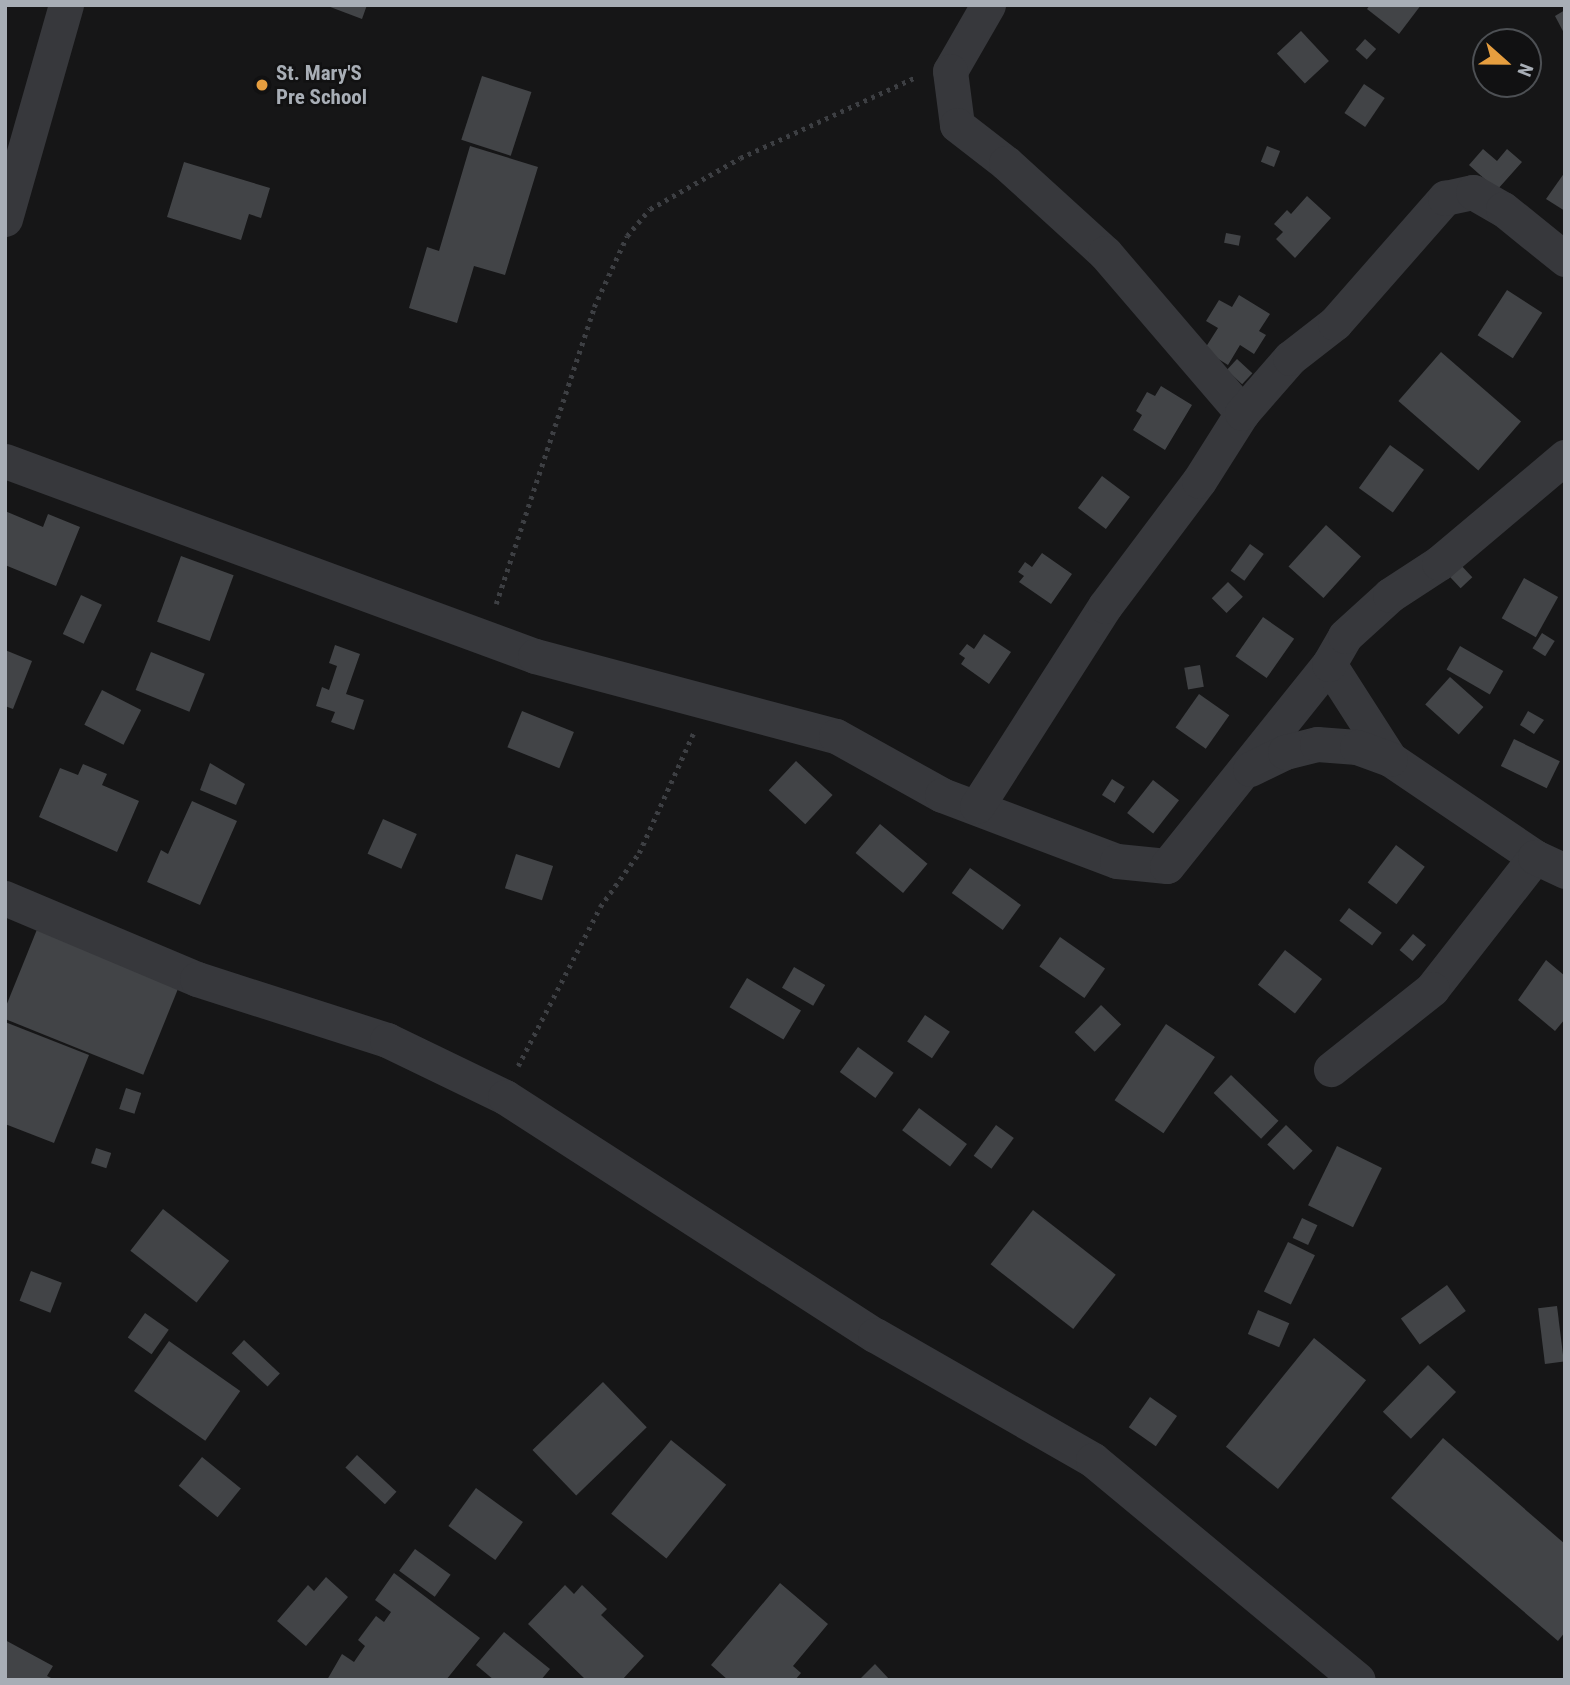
<!DOCTYPE html>
<style>
body{margin:0}
#map{position:relative;width:1570px;height:1685px;overflow:hidden;background:#161617;font-family:"Roboto Condensed",sans-serif}
div>[style]{position:absolute}
.building>*{inset:0;background:#424447;transform-origin:0 0}
.path>*{height:4.5px;margin-top:-2.25px;transform-origin:0;background:repeating-linear-gradient(90deg,#3d3f43 0 3.5px,transparent 0 8.5px)}
.minor>*{height:35px;margin:-17.5px;padding:0 17.5px;transform-origin:17.5px;border-radius:17.5px;background:#37383c}
.dots>*{width:19px;height:19px;translate:-50% -50%;box-sizing:border-box;border:4px solid #111112;border-radius:50%}
span{translate:-50% -50%;white-space:nowrap;text-align:center;line-height:1.15;-webkit-text-stroke:5px #111112;paint-order:stroke}
.poi-label{font-size:21px;color:#a8aeb6;font-weight:700}
.left{translate:0 -50%;text-align:left}
.frame{position:absolute;inset:0;border:7px solid #a8aeb6;pointer-events:none}
.north{position:absolute;left:1472px;top:28px;width:70px;height:70px;box-sizing:border-box;background:#111112;border:2px solid #4d5054;border-radius:50%;rotate:111deg;font-size:19px;font-weight:700;line-height:28px;text-align:center;color:#a8aeb6}
.north::after{content:'';display:block;margin:auto;width:24px;height:32px;background:#e69e3f;clip-path:polygon(50% 0,100% 100%,50% 72%,0 100%)}
</style>
<div id="map">
<div class="building">
<i style="clip-path:polygon(325px 5px,367px 5px,362px 19px)"></i>
<i style="clip-path:polygon(1370px 5px,1421px 5px,1399px 34px,1367px 9px)"></i>
<i style="clip-path:polygon(1565px 10px,1565px 35px,1555px 16px)"></i>
<i style="left:1301px;top:31px;width:41px;height:33px;rotate:47deg"></i>
<i style="left:1365px;top:39px;width:15px;height:14px;rotate:42deg"></i>
<i style="left:482px;top:76px;width:52px;height:67px;rotate:18deg"></i>
<i style="left:1364px;top:84px;width:25px;height:35px;rotate:34deg"></i>
<i style="clip-path:polygon(470px 146px,538px 167px,505px 275px,474px 266px,457px 323px,409px 308px,427px 247px,439px 251px)"></i>
<i style="left:1267px;top:146px;width:14px;height:17px;rotate:21deg"></i>
<i style="clip-path:polygon(1483px 149px,1497px 161px,1507px 149px,1522px 162px,1497px 190px,1469px 165px)"></i>
<i style="clip-path:polygon(184px 162px,270px 188px,261px 218px,249px 214px,241px 240px,167px 217px)"></i>
<i style="clip-path:polygon(1565px 172px,1565px 211px,1546px 199px)"></i>
<i style="clip-path:polygon(1307px 196px,1331px 218px,1295px 258px,1276px 239px,1283px 232px,1274px 224px,1287px 210px,1291px 214px)"></i>
<i style="left:1226px;top:233px;width:15px;height:10px;rotate:11deg"></i>
<i style="left:1507px;top:290px;width:42px;height:54px;rotate:33deg"></i>
<i style="clip-path:polygon(1239px 295px,1270px 314px,1259px 331px,1266px 335px,1254px 354px,1240px 345px,1228px 365px,1204px 350px,1218px 328px,1206px 321px,1219px 300px,1232px 307px)"></i>
<i style="left:1441px;top:352px;width:106px;height:65px;rotate:41deg"></i>
<i style="left:1237px;top:359px;width:21px;height:15px;rotate:43deg"></i>
<i style="clip-path:polygon(1161px 386px,1192px 405px,1165px 450px,1133px 430px,1142px 415px,1136px 411px,1147px 392px,1155px 396px)"></i>
<i style="left:1390px;top:445px;width:42px;height:53px;rotate:36deg"></i>
<i style="left:1102px;top:476px;width:35px;height:40px;rotate:37deg"></i>
<i style="clip-path:polygon(5px 511px,43px 527px,48px 514px,80px 527px,56px 586px,5px 565px)"></i>
<i style="left:1326px;top:525px;width:47px;height:56px;rotate:42deg"></i>
<i style="left:1250px;top:544px;width:17px;height:33px;rotate:36deg"></i>
<i style="clip-path:polygon(1042px 553px,1072px 574px,1051px 604px,1019px 582px,1024px 576px,1018px 572px,1025px 562px,1032px 567px)"></i>
<i style="left:181px;top:556px;width:56px;height:70px;rotate:20deg"></i>
<i style="left:1458px;top:562px;width:21px;height:16px;rotate:47deg"></i>
<i style="left:1524px;top:578px;width:39px;height:46px;rotate:29deg"></i>
<i style="left:1228px;top:582px;width:21px;height:23px;rotate:45deg"></i>
<i style="left:81px;top:595px;width:23px;height:43px;rotate:25deg"></i>
<i style="left:1263px;top:617px;width:38px;height:48px;rotate:35deg"></i>
<i style="left:1542px;top:633px;width:15px;height:18px;rotate:32deg"></i>
<i style="clip-path:polygon(984px 634px,1011px 652px,989px 684px,961px 664px,965px 658px,959px 654px,967px 644px,974px 649px)"></i>
<i style="clip-path:polygon(335px 645px,360px 654px,346px 694px,364px 700px,354px 730px,331px 722px,335px 712px,316px 706px,322px 687px,329px 690px,337px 666px,329px 663px)"></i>
<i style="left:1460px;top:646px;width:50px;height:27px;rotate:30deg"></i>
<i style="clip-path:polygon(5px 650px,32px 661px,13px 709px,5px 706px)"></i>
<i style="left:151px;top:652px;width:58px;height:41px;rotate:22deg"></i>
<i style="left:1200px;top:665px;width:22px;height:16px;rotate:80deg"></i>
<i style="left:1450px;top:677px;width:45px;height:37px;rotate:42deg"></i>
<i style="left:102px;top:690px;width:44px;height:39px;rotate:27deg"></i>
<i style="left:1199px;top:694px;width:37px;height:41px;rotate:35deg"></i>
<i style="left:522px;top:711px;width:56px;height:39px;rotate:22deg"></i>
<i style="clip-path:polygon(1528px 711px,1544px 720px,1534px 734px,1520px 725px)"></i>
<i style="left:1514px;top:739px;width:51px;height:30px;rotate:26deg"></i>
<i style="left:796px;top:761px;width:50px;height:40px;rotate:43deg"></i>
<i style="clip-path:polygon(210px 763px,245px 784px,236px 805px,200px 790px)"></i>
<i style="clip-path:polygon(83px 764px,107px 774px,102px 785px,139px 801px,117px 852px,39px 817px,60px 768px,78px 775px)"></i>
<i style="left:1112px;top:779px;width:15px;height:19px;rotate:32deg"></i>
<i style="left:1153px;top:780px;width:33px;height:42px;rotate:38deg"></i>
<i style="clip-path:polygon(192px 801px,237px 821px,200px 905px,147px 882px,161px 850px,168px 854px)"></i>
<i style="left:383px;top:819px;width:37px;height:38px;rotate:24deg"></i>
<i style="left:880px;top:824px;width:62px;height:38px;rotate:40deg"></i>
<i style="left:1396px;top:845px;width:36px;height:47px;rotate:37deg"></i>
<i style="left:516px;top:854px;width:39px;height:36px;rotate:18deg"></i>
<i style="left:970px;top:868px;width:63px;height:31px;rotate:36deg"></i>
<i style="left:1349px;top:908px;width:41px;height:16px;rotate:37deg"></i>
<i style="left:40px;top:922px;width:153px;height:103px;rotate:22deg"></i>
<i style="left:1413px;top:934px;width:17px;height:21px;rotate:40deg"></i>
<i style="left:1060px;top:937px;width:55px;height:36px;rotate:35deg"></i>
<i style="left:1285px;top:950px;width:47px;height:44px;rotate:38deg"></i>
<i style="clip-path:polygon(1546px 960px,1565px 976px,1565px 1019px,1555px 1031px,1518px 1000px)"></i>
<i style="left:794px;top:967px;width:36px;height:24px;rotate:30deg"></i>
<i style="left:747px;top:978px;width:63px;height:34px;rotate:31deg"></i>
<i style="left:1101px;top:1005px;width:28px;height:38px;rotate:44deg"></i>
<i style="left:925px;top:1015px;width:30px;height:32px;rotate:34deg"></i>
<i style="clip-path:polygon(5px 1022px,89px 1055px,54px 1143px,5px 1124px)"></i>
<i style="left:1166px;top:1024px;width:59px;height:92px;rotate:34deg"></i>
<i style="left:858px;top:1047px;width:44px;height:31px;rotate:36deg"></i>
<i style="left:1231px;top:1075px;width:66px;height:25px;rotate:44deg"></i>
<i style="left:126px;top:1088px;width:16px;height:22px;rotate:18deg"></i>
<i style="left:919px;top:1108px;width:60px;height:28px;rotate:37deg"></i>
<i style="left:996px;top:1125px;width:22px;height:38px;rotate:36deg"></i>
<i style="left:1286px;top:1125px;width:37px;height:27px;rotate:44deg"></i>
<i style="left:1337px;top:1146px;width:50px;height:66px;rotate:26deg"></i>
<i style="left:96px;top:1148px;width:16px;height:16px;rotate:18deg"></i>
<i style="left:163px;top:1209px;width:84px;height:53px;rotate:38deg"></i>
<i style="left:1033px;top:1210px;width:105px;height:69px;rotate:38deg"></i>
<i style="left:1302px;top:1218px;width:17px;height:22px;rotate:25deg"></i>
<i style="left:1288px;top:1242px;width:30px;height:55px;rotate:26deg"></i>
<i style="left:31px;top:1271px;width:33px;height:32px;rotate:21deg"></i>
<i style="left:1447px;top:1285px;width:32px;height:57px;rotate:54deg"></i>
<i style="left:1557px;top:1306px;width:56px;height:19px;rotate:83deg"></i>
<i style="left:1258px;top:1310px;width:34px;height:26px;rotate:23deg"></i>
<i style="left:145px;top:1313px;width:29px;height:30px;rotate:35deg"></i>
<i style="left:1314px;top:1338px;width:67px;height:140px;rotate:39deg"></i>
<i style="left:244px;top:1340px;width:49px;height:18px;rotate:43deg"></i>
<i style="left:169px;top:1341px;width:87px;height:61px;rotate:35deg"></i>
<i style="left:1428px;top:1365px;width:39px;height:65px;rotate:44deg"></i>
<i style="left:603px;top:1382px;width:63px;height:98px;rotate:46deg"></i>
<i style="left:1150px;top:1397px;width:33px;height:37px;rotate:35deg"></i>
<i style="clip-path:polygon(1443px 1438px,1565px 1544px,1565px 1632px,1558px 1641px,1391px 1498px)"></i>
<i style="left:671px;top:1440px;width:71px;height:95px;rotate:39deg"></i>
<i style="left:357px;top:1455px;width:54px;height:17px;rotate:43deg"></i>
<i style="left:202px;top:1457px;width:50px;height:37px;rotate:39deg"></i>
<i style="left:476px;top:1488px;width:58px;height:47px;rotate:36deg"></i>
<i style="left:415px;top:1549px;width:44px;height:27px;rotate:36deg"></i>
<i style="clip-path:polygon(394px 1573px,480px 1638px,446px 1680px,327px 1680px,342px 1654px,354px 1662px,365px 1646px,358px 1640px,376px 1616px,384px 1622px,391px 1612px,375px 1600px)"></i>
<i style="clip-path:polygon(326px 1577px,348px 1597px,306px 1646px,277px 1621px,308px 1585px,314px 1591px)"></i>
<i style="clip-path:polygon(780px 1583px,828px 1624px,793px 1666px,801px 1673px,795px 1680px,728px 1680px,711px 1665px)"></i>
<i style="clip-path:polygon(565px 1585px,574px 1594px,582px 1585px,607px 1609px,601px 1615px,644px 1656px,622px 1680px,586px 1680px,528px 1624px)"></i>
<i style="clip-path:polygon(504px 1632px,550px 1669px,541px 1680px,494px 1680px,476px 1665px)"></i>
<i style="clip-path:polygon(5px 1640px,53px 1666px,47px 1676px,55px 1680px,5px 1680px)"></i>
<i style="clip-path:polygon(875px 1664px,890px 1680px,859px 1680px)"></i>
</div>
<div class="path">
<i style="left:496px;top:604px;width:313px;rotate:-71.7deg"></i>
<i style="left:594px;top:307px;width:78px;rotate:-65.1deg"></i>
<i style="left:627px;top:236px;width:35px;rotate:-50deg"></i>
<i style="left:650px;top:209px;width:103px;rotate:-29.5deg"></i>
<i style="left:740px;top:158px;width:192px;rotate:-24.7deg"></i>
<i style="left:518px;top:1066px;width:179px;rotate:-62.7deg"></i>
<i style="left:600px;top:907px;width:67px;rotate:-54.2deg"></i>
<i style="left:639px;top:853px;width:131px;rotate:-65.6deg"></i>
</div>
<div class="minor">
<i style="left:988px;top:5px;width:76px;rotate:119.9deg"></i>
<i style="left:950px;top:71px;width:54px;rotate:82.6deg"></i>
<i style="left:957px;top:125px;width:62px;rotate:37.8deg"></i>
<i style="left:1006px;top:163px;width:134px;rotate:42.3deg"></i>
<i style="left:1105px;top:253px;width:211px;rotate:49.4deg"></i>
<i style="left:5px;top:219px;width:223px;rotate:-74.1deg"></i>
<i style="left:5px;top:461px;width:565px;rotate:20.2deg"></i>
<i style="left:535px;top:656px;width:311px;rotate:14.9deg"></i>
<i style="left:836px;top:736px;width:121px;rotate:29.1deg"></i>
<i style="left:942px;top:795px;width:187px;rotate:20.7deg"></i>
<i style="left:1117px;top:861px;width:50px;rotate:5.7deg"></i>
<i style="left:1167px;top:866px;width:259px;rotate:-51.3deg"></i>
<i style="left:1329px;top:664px;width:113px;rotate:57.3deg"></i>
<i style="left:1390px;top:759px;width:175px;rotate:34.1deg"></i>
<i style="left:1535px;top:857px;width:167px;rotate:128deg"></i>
<i style="left:1432px;top:989px;width:129px;rotate:141.6deg"></i>
<i style="left:1329px;top:664px;width:32px;rotate:-60deg"></i>
<i style="left:1345px;top:636px;width:61px;rotate:-42.3deg"></i>
<i style="left:1390px;top:595px;width:59px;rotate:-33.1deg"></i>
<i style="left:1439px;top:563px;width:165px;rotate:-40.1deg"></i>
<i style="left:1250px;top:769px;width:39px;rotate:-26deg"></i>
<i style="left:1285px;top:752px;width:33px;rotate:-14deg"></i>
<i style="left:1317px;top:744px;width:40px;rotate:4.3deg"></i>
<i style="left:1357px;top:747px;width:35px;rotate:20deg"></i>
<i style="left:977px;top:806px;width:237px;rotate:-57.4deg"></i>
<i style="left:1105px;top:606px;width:156px;rotate:-53.1deg"></i>
<i style="left:1199px;top:481px;width:80px;rotate:-57.7deg"></i>
<i style="left:1242px;top:413px;width:73px;rotate:-48.9deg"></i>
<i style="left:1290px;top:358px;width:57px;rotate:-37.9deg"></i>
<i style="left:1335px;top:323px;width:167px;rotate:-48.7deg"></i>
<i style="left:1445px;top:198px;width:29px;rotate:-12deg"></i>
<i style="left:1473px;top:192px;width:34px;rotate:30deg"></i>
<i style="left:1503px;top:209px;width:80px;rotate:38.9deg"></i>
<i style="left:1535px;top:857px;width:33px;rotate:25deg"></i>
<i style="left:5px;top:898px;width:208px;rotate:22.9deg"></i>
<i style="left:197px;top:979px;width:200px;rotate:17.8deg"></i>
<i style="left:387px;top:1040px;width:131px;rotate:25.8deg"></i>
<i style="left:505px;top:1097px;width:440px;rotate:32.8deg"></i>
<i style="left:875px;top:1335px;width:251px;rotate:29.8deg"></i>
<i style="left:1093px;top:1460px;width:344px;rotate:39.7deg"></i>
</div>
<div class="dots">
<i style="left:262px;top:85px;background:#e69e3f"></i>
</div>
<div class="poi-label">
<span class="left" style="left:276px;top:85px">St. Mary'S<br>Pre School</span>
</div>
<div class="frame"></div>
<div class="north">N</div>
</div>
